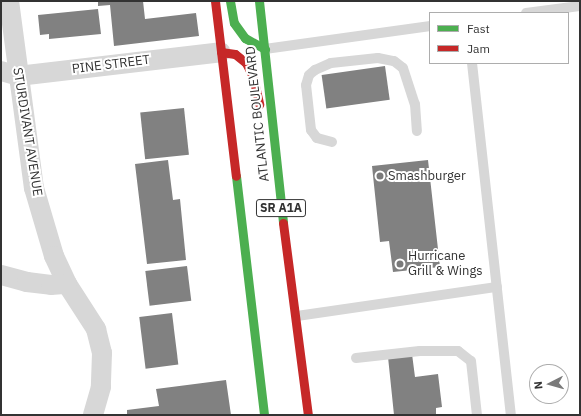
<!DOCTYPE html>
<style>
body{margin:0}
#map{position:relative;width:581px;height:416px;overflow:hidden;background:#fff;font-family:"IBM Plex Sans",sans-serif}
div>[style]{position:absolute}
[style*='--x']{left:calc(var(--x)*1px);top:calc(var(--y)*1px);width:calc(var(--w)*1px);rotate:calc(var(--a)*1deg)}
.building>*{inset:0;background:#818181;transform-origin:0 0}
.lane>*{height:10px;margin:-5px;padding:0 5px;transform-origin:5px;border-radius:5px;background:#d7d7d7}
.street>*{height:20px;margin:-10px;padding:0 10px;transform-origin:10px;border-radius:10px;background:#d7d7d7}
.fast>*{height:9px;margin:-4.5px;padding:0 4.5px;transform-origin:4.5px;border-radius:4.5px;background:#4caf50}
.jam>*{height:9px;margin:-4.5px;padding:0 4.5px;transform-origin:4.5px;border-radius:4.5px;background:#c62828}
.dots>*{width:11px;height:11px;translate:-50% -50%;box-sizing:border-box;border:2px solid #fff;border-radius:50%}
span{translate:-50% -50%;white-space:nowrap;text-align:center;line-height:1.15;-webkit-text-stroke:4px #fff;paint-order:stroke}
.shield-label span{padding:1px 3px;background:#fff;border:1px solid;border-radius:3px;-webkit-text-stroke-width:0}
.shield-label{font-size:12px;color:#333;font-weight:700}
.street-label{font-size:13px;color:#333}
.poi-label{font-size:13px;color:#333}
.left{translate:0 -50%;text-align:left}
.frame{position:absolute;inset:0;border:2px solid #333;pointer-events:none}
.legend{position:absolute;left:429px;top:12px;width:140px;height:52px;box-sizing:border-box;background:#fff;border:1px solid #adadad;margin:0;padding:5px 7px;list-style:none;font-size:12px;color:#333}
.legend li{display:flex;align-items:center;gap:8px;height:20px}
.legend b{width:20px;border:1px solid #adadad}
.north{position:absolute;left:529px;top:364px;width:40px;height:40px;box-sizing:border-box;background:#fff;border:1px solid #adadad;border-radius:50%;rotate:264deg;font-size:11px;font-weight:700;line-height:16px;text-align:center;color:#333}
.north::after{content:'';display:block;margin:auto;width:14px;height:18px;background:#7a7a7a;clip-path:polygon(50% 0,100% 100%,50% 72%,0 100%)}
</style>
<div id="map">
<div class="building">
<i style="clip-path:polygon(98px 1px,143px 1px,145px 19px,196px 13px,199px 36px,114px 46px,110px 5px,98px 6px)"></i>
<i style="clip-path:polygon(98px 9px,101px 34px,49px 39px,49px 34px,40px 35px,38px 15px)"></i>
<i style="left:385px;top:66px;width:34px;height:64px;rotate:82deg"></i>
<i style="left:184px;top:108px;width:47px;height:44px;rotate:84deg"></i>
<i style="clip-path:polygon(168px 160px,173px 200px,180px 199px,186px 260px,147px 264px,135px 164px)"></i>
<i style="clip-path:polygon(428px 160px,440px 267px,393px 272px,389px 241px,380px 242px,372px 166px)"></i>
<i style="left:187px;top:266px;width:35px;height:42px;rotate:83deg"></i>
<i style="left:172px;top:313px;width:52px;height:33px;rotate:83deg"></i>
<i style="clip-path:polygon(412px 354px,415px 377px,438px 374px,442px 407px,436px 408px,436px 415px,394px 415px,388px 357px)"></i>
<i style="clip-path:polygon(226px 380px,231px 415px,127px 415px,127px 410px,159px 406px,156px 389px)"></i>
</div>
<div class="lane">
<i style="--x:526;--y:13;--w:54;--a:-7.4"></i>
<i style="--x:265;--y:49;--w:167;--a:-7.9"></i>
<i style="--x:472;--y:63;--w:354;--a:83.7"></i>
<i style="--x:332;--y:142;--w:16;--a:-165"></i>
<i style="--x:317;--y:138;--w:10;--a:-127"></i>
<i style="--x:311;--y:130;--w:45;--a:-96.3"></i>
<i style="--x:306;--y:85;--w:10;--a:-73"></i>
<i style="--x:309;--y:75;--w:8;--a:-40"></i>
<i style="--x:315;--y:70;--w:17;--a:-24"></i>
<i style="--x:331;--y:63;--w:47;--a:-6.1"></i>
<i style="--x:378;--y:58;--w:16;--a:11"></i>
<i style="--x:394;--y:61;--w:11;--a:38"></i>
<i style="--x:403;--y:68;--w:38;--a:72"></i>
<i style="--x:415;--y:104;--w:27;--a:86"></i>
<i style="--x:297;--y:316;--w:202;--a:-8.3"></i>
<i style="--x:356;--y:358;--w:64;--a:-6.2"></i>
<i style="--x:420;--y:351;--w:38;--a:0"></i>
<i style="--x:458;--y:351;--w:16;--a:38"></i>
<i style="--x:471;--y:361;--w:54;--a:83.7"></i>
</div>
<div class="street">
<i style="--x:9;--y:1;--w:189;--a:82.4"></i>
<i style="--x:34;--y:188;--w:71;--a:73.6"></i>
<i style="--x:54;--y:256;--w:31;--a:65"></i>
<i style="--x:67;--y:284;--w:54;--a:57.2"></i>
<i style="--x:96;--y:329;--w:25;--a:76"></i>
<i style="--x:102;--y:353;--w:34;--a:92"></i>
<i style="--x:101;--y:387;--w:29;--a:106"></i>
<i style="--x:1;--y:71;--w:18;--a:16"></i>
<i style="--x:18;--y:76;--w:204;--a:-6.7"></i>
<i style="--x:1;--y:275;--w:27;--a:15"></i>
<i style="--x:27;--y:282;--w:24;--a:7"></i>
<i style="--x:51;--y:285;--w:16;--a:-4"></i>
</div>
<div class="fast">
<i style="--x:230;--y:1;--w:22;--a:80"></i>
<i style="--x:234;--y:23;--w:19;--a:54"></i>
<i style="--x:245;--y:38;--w:23;--a:29"></i>
<i style="--x:259;--y:1;--w:223;--a:83.8"></i>
<i style="--x:236;--y:176;--w:241;--a:83.3"></i>
</div>
<div class="jam">
<i style="--x:215;--y:1;--w:176;--a:83.2"></i>
<i style="--x:221;--y:52;--w:14;--a:8"></i>
<i style="--x:235;--y:54;--w:14;--a:39"></i>
<i style="--x:246;--y:63;--w:16;--a:63"></i>
<i style="--x:253;--y:77;--w:28;--a:77"></i>
<i style="--x:283;--y:223;--w:194;--a:82.6"></i>
</div>
<div class="dots">
<i style="left:380px;top:176px;background:#7a7a7a"></i>
<i style="left:400px;top:264px;background:#7a7a7a"></i>
</div>
<div class="shield-label">
<span style="left:281px;top:208px">SR A1A</span>
</div>
<div class="street-label">
<span style="left:111px;top:65px;rotate:-7deg">PINE STREET</span>
<span style="left:258px;top:114px;rotate:-96deg">ATLANTIC BOULEVARD</span>
<span style="left:27px;top:132px;rotate:81deg">STURDIVANT AVENUE</span>
</div>
<div class="poi-label">
<span class="left" style="left:388px;top:176px">Smashburger</span>
<span class="left" style="left:408px;top:264px">Hurricane<br>Grill &amp; Wings</span>
</div>
<div class="frame"></div>
<ul class="legend">
<li><b style="height:5px;background:#4caf50"></b>Fast</li>
<li><b style="height:5px;background:#c62828"></b>Jam</li>
</ul>
<div class="north">N</div>
</div>
